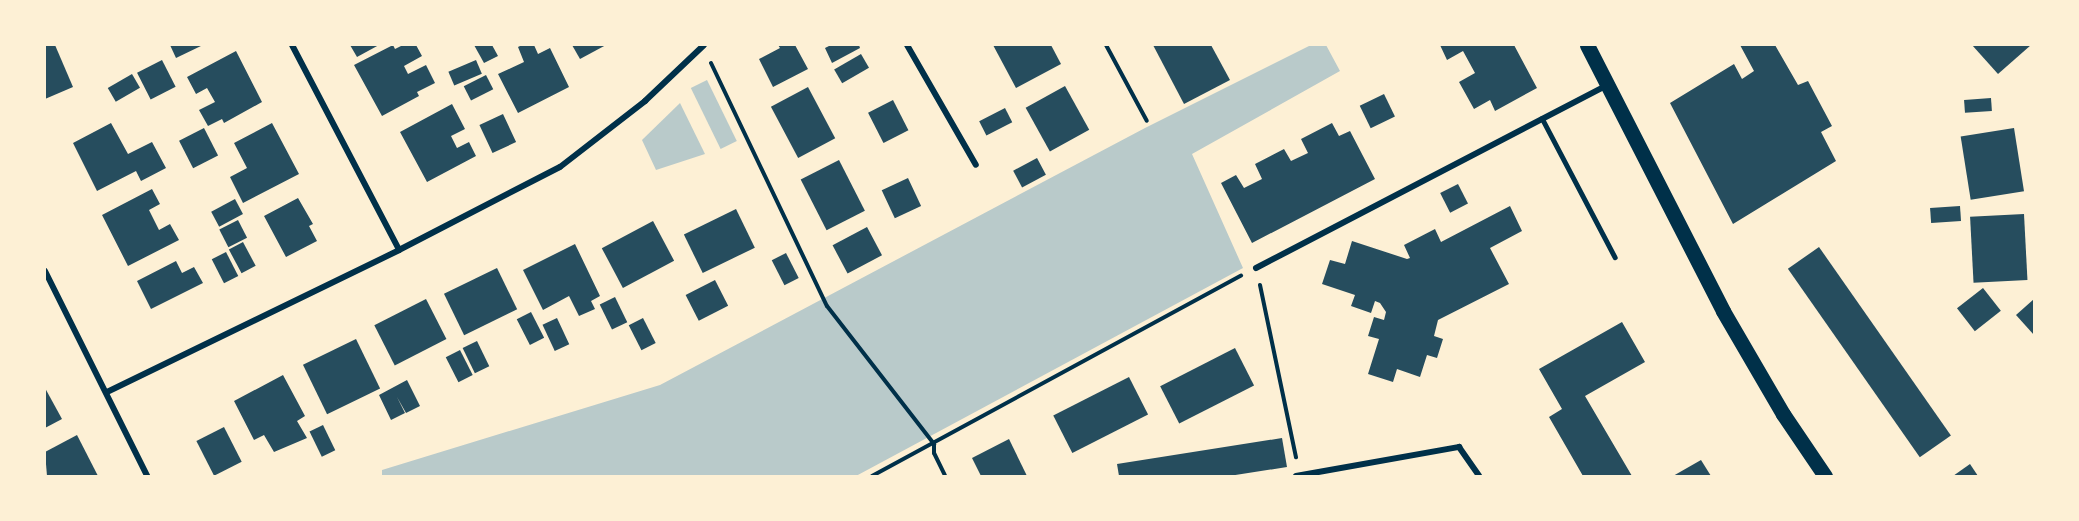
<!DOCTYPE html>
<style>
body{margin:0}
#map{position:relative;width:2079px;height:521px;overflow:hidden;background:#fdf0d5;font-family:"Public Sans",sans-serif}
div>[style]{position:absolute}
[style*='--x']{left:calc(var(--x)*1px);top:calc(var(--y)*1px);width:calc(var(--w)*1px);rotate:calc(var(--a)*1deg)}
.green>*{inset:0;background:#b9caca;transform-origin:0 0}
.building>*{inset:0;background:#264d5e;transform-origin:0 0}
.path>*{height:4px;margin:-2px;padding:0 2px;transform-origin:2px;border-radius:2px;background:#003049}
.service>*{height:4.5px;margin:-2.25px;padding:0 2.25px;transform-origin:2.25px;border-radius:2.25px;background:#003049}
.minor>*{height:6px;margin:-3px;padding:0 3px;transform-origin:3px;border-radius:3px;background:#003049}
.primary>*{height:15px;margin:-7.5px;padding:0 7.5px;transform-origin:7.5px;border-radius:7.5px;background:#003049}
span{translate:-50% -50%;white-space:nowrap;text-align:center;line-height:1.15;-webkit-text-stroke:5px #fdf0d5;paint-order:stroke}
.frame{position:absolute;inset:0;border:46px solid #fdf0d5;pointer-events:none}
</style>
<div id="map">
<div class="green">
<i style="clip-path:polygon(1311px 45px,1326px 45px,1340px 71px,1192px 154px,1243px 268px,856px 476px,382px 476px,382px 470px,660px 385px,1145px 128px)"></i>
<i style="left:707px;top:80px;width:68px;height:18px;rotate:64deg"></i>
<i style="clip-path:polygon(680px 103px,705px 154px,656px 170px,642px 140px)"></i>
</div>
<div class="building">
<i style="clip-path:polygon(45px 45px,55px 45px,73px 87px,45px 99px)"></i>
<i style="clip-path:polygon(170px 45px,203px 45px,176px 58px)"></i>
<i style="clip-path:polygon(350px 45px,379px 45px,357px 57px)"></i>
<i style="clip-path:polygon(393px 45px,395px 49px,403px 45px,416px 45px,422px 56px,404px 66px,408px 74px,426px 65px,435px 83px,417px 92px,419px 96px,382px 116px,354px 65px)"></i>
<i style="clip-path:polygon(474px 45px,492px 45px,498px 56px,484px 63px)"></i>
<i style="clip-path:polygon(522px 45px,534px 45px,538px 54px,550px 48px,569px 87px,518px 113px,498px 74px,524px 62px,518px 47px)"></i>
<i style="clip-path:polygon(572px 45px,606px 45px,580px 59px)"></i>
<i style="clip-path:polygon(778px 45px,795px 45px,808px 69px,773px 87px,759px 59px,780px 48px)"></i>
<i style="clip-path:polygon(831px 45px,859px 45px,860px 48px,832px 63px,825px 48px)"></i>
<i style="clip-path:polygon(993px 45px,1051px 45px,1061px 64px,1016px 88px)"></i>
<i style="clip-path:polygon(1153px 45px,1211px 45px,1230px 80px,1184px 104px)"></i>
<i style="clip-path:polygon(1440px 45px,1514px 45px,1537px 88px,1495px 111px,1490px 100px,1474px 109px,1459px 82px,1475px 73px,1463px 51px,1447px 60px)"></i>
<i style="clip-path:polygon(1740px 45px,1775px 45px,1798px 85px,1808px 81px,1832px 126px,1821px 132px,1836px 161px,1733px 224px,1670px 103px,1734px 64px,1742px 79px,1754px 71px)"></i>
<i style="clip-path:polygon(1972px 45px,2031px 45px,1998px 74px)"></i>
<i style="clip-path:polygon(236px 51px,262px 102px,224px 123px,222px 119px,208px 126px,199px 110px,215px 102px,207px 88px,196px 94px,187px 77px)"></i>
<i style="left:861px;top:54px;width:16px;height:31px;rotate:60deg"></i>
<i style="left:162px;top:60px;width:30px;height:28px;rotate:63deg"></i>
<i style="left:476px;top:60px;width:15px;height:30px;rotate:67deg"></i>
<i style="left:132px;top:74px;width:16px;height:28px;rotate:60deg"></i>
<i style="left:486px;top:75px;width:16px;height:25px;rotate:63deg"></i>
<i style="left:1065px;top:86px;width:50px;height:45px;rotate:61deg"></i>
<i style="left:808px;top:87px;width:58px;height:42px;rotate:62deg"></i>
<i style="left:1384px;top:94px;width:25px;height:27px;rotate:64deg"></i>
<i style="left:1991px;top:98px;width:13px;height:27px;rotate:86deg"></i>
<i style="left:893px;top:100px;width:34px;height:28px;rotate:63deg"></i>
<i style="clip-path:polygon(452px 104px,465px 129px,451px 136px,457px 148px,469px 142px,476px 156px,427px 182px,400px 132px)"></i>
<i style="left:1005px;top:108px;width:16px;height:29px;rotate:63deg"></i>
<i style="left:503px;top:114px;width:31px;height:26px;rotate:65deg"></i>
<i style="clip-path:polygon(111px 123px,128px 154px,152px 142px,166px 168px,141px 181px,136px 171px,97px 191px,73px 143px)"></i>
<i style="clip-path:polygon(272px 123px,299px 174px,243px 203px,230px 177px,247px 168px,234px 143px)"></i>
<i style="clip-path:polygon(1332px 123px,1339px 136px,1350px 131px,1375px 179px,1252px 243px,1221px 183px,1236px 175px,1244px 188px,1262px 179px,1255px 164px,1284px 149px,1291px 161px,1308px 153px,1301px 139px)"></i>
<i style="left:204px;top:128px;width:31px;height:28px;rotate:63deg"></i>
<i style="left:2014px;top:128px;width:64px;height:54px;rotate:81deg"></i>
<i style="left:1037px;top:158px;width:19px;height:27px;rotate:62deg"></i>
<i style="left:839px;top:160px;width:57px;height:43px;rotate:63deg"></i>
<i style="left:908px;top:178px;width:31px;height:29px;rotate:65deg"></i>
<i style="left:1458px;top:184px;width:22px;height:20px;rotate:63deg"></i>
<i style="clip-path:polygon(152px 189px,160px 204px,149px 210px,159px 230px,170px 224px,179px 240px,128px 266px,102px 215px)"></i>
<i style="clip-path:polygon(298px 198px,313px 224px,309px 226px,317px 241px,286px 257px,264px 216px)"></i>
<i style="left:235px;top:199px;width:17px;height:27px;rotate:62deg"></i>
<i style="clip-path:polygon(1510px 206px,1522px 231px,1490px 248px,1509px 284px,1438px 320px,1434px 336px,1443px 339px,1437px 358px,1427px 355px,1420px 377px,1397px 369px,1393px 382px,1368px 374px,1379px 339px,1368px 336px,1374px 317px,1384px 320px,1386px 312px,1380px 303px,1375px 301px,1371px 313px,1351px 306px,1355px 295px,1322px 284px,1330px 260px,1345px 264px,1352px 241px,1407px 259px,1410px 258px,1404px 245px,1435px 229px,1441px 242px)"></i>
<i style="left:1960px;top:206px;width:15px;height:30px;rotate:86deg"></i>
<i style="left:736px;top:209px;width:43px;height:58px;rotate:64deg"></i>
<i style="left:2024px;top:214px;width:66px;height:54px;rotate:87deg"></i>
<i style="left:238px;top:220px;width:20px;height:21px;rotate:63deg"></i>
<i style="left:653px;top:221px;width:45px;height:58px;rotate:62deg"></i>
<i style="left:867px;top:227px;width:32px;height:39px;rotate:62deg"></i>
<i style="left:243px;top:242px;width:27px;height:16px;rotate:62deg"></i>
<i style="clip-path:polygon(575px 244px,600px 296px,591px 301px,595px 309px,579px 316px,569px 296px,543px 310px,523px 270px)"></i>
<i style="left:1819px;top:247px;width:230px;height:38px;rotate:55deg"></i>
<i style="left:226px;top:252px;width:27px;height:16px;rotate:63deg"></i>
<i style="left:786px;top:253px;width:28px;height:16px;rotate:63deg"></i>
<i style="clip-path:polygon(176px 261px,182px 273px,194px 267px,203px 283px,151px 309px,137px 281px)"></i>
<i style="left:497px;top:268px;width:46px;height:59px;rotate:64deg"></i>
<i style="left:715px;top:280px;width:29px;height:33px;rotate:63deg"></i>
<i style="left:1983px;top:288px;width:29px;height:33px;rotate:52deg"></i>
<i style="left:615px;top:297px;width:28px;height:17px;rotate:64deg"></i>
<i style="left:426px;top:299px;width:45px;height:58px;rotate:63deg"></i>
<i style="clip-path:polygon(2034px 299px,2034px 335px,2016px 315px)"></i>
<i style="left:531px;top:312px;width:29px;height:16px;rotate:63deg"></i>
<i style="left:557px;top:318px;width:29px;height:16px;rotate:65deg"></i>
<i style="left:643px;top:318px;width:28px;height:16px;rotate:63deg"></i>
<i style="clip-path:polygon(1622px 322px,1645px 362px,1585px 396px,1632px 476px,1583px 476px,1549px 417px,1562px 409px,1539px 369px)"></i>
<i style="left:356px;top:339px;width:55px;height:59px;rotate:64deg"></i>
<i style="left:477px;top:341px;width:28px;height:16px;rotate:64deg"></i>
<i style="left:1235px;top:348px;width:42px;height:84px;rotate:63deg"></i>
<i style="left:460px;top:350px;width:28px;height:16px;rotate:63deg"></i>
<i style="clip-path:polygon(283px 375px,305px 416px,297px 421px,307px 438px,274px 452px,264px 435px,254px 440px,234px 401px)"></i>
<i style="left:1129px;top:377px;width:42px;height:85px;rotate:63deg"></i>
<i style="clip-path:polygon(407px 380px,420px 406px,406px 413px,397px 397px,405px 413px,391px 420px,379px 395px)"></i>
<i style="clip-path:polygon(45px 388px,62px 419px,45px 428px)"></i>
<i style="left:323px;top:425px;width:28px;height:15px;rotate:64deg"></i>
<i style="left:224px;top:427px;width:39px;height:31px;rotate:63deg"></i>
<i style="clip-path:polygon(77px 435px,98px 476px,47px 476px,45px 452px)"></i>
<i style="clip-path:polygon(1282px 438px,1287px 467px,1229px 476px,1119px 476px,1117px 464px)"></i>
<i style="clip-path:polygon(1009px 439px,1027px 476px,981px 476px,972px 458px)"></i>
<i style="clip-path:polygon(1701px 460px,1711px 476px,1673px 476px)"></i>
<i style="clip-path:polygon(1970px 464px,1978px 476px,1953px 476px)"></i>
</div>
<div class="path">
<i style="--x:1106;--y:45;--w:86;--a:61.7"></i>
<i style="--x:711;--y:63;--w:269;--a:64.5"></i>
<i style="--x:827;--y:306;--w:175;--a:52.2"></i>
<i style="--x:934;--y:444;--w:9;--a:90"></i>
<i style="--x:934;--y:453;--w:25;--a:64"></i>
<i style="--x:1260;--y:285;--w:176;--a:78.2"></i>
<i style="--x:872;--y:476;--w:420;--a:-28.5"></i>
</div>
<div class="service">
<i style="--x:1542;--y:118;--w:157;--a:62.3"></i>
</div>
<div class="minor">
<i style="--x:292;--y:45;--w:231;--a:62.4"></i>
<i style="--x:907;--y:45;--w:138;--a:60.1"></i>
<i style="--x:1256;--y:268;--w:396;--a:-27.5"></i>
<i style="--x:45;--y:271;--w:229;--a:63.5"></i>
<i style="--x:107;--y:392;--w:325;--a:-25.9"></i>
<i style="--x:399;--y:250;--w:181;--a:-27.3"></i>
<i style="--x:560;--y:167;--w:108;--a:-37.8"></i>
<i style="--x:645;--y:101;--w:81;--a:-43.5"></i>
<i style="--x:1296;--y:476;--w:166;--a:-10.1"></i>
<i style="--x:1459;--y:447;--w:35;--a:55"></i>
</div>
<div class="primary">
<i style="--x:1587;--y:45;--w:299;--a:62.9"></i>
<i style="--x:1723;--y:311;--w:119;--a:59.8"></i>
<i style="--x:1783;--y:414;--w:75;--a:55.9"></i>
</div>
<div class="frame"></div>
</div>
